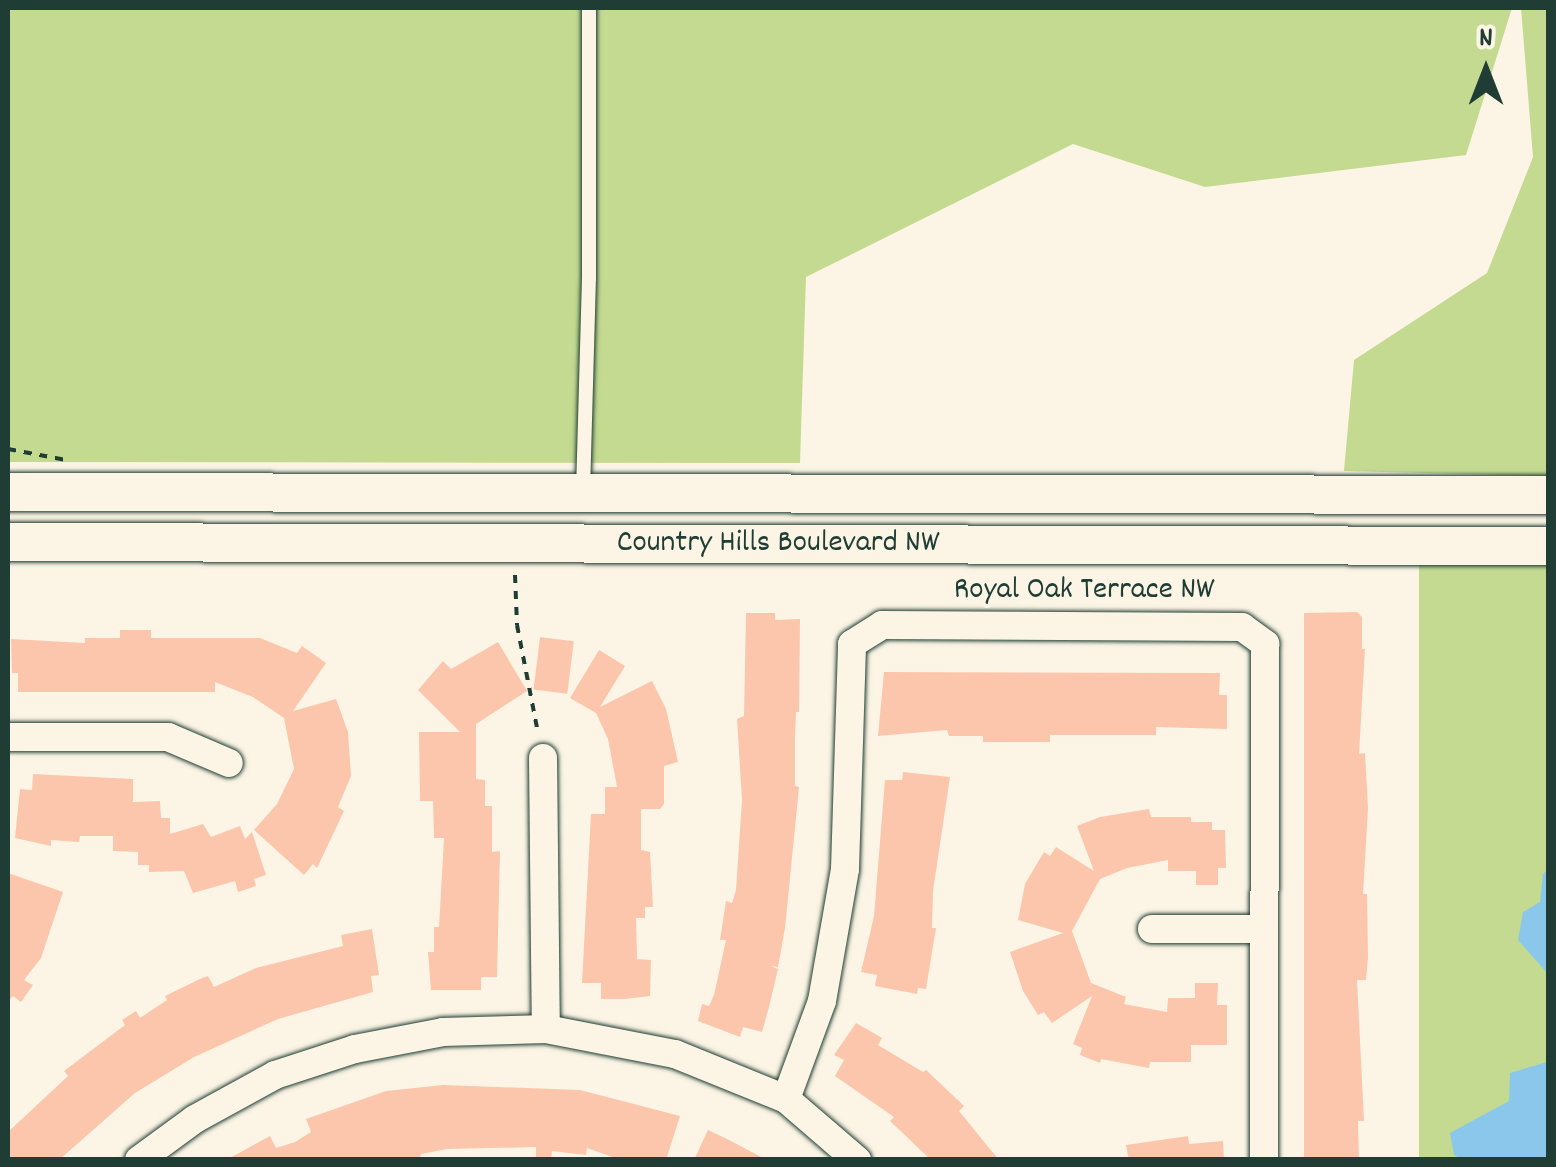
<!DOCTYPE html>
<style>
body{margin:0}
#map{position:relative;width:1556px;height:1167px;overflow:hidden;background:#fcf5e5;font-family:Dekko,sans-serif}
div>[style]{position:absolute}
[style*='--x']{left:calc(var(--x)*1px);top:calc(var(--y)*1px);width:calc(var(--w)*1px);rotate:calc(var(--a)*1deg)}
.green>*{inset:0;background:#c3da90;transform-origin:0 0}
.water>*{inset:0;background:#8ac7ea}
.building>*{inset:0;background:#fbc6ac;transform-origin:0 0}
.path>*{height:4px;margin-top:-2px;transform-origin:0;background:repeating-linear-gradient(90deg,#1f3d34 0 8px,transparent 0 16px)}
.roads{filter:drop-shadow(0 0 2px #1f3d34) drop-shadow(0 0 2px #1f3d34)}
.lane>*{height:14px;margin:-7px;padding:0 7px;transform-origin:7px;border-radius:7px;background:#fcf5e5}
.street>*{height:28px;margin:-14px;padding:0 14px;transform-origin:14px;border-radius:14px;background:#fcf5e5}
.secondary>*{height:38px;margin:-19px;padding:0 19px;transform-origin:19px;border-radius:19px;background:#fcf5e5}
span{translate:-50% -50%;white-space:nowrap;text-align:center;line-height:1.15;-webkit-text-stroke:8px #fcf5e5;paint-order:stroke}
.street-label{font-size:32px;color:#1f3d34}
.frame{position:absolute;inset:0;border:10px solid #1f3d34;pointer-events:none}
.north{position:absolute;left:1436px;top:20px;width:100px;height:100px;-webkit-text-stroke:8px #fcf5e5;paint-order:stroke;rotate:0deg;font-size:28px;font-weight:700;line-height:40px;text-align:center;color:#1f3d34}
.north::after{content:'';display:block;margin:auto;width:35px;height:45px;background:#1f3d34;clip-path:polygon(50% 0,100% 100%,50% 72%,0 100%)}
</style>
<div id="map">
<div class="green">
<i style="clip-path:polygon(8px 8px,1512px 8px,1466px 155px,1205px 187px,1073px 144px,806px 277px,800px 463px,8px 462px)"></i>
<i style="clip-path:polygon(1521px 8px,1548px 8px,1548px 476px,1344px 471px,1354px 360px,1487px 273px,1533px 157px)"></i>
<i style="left:1419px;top:561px;width:129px;height:599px"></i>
</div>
<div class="water">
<i style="clip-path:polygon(1548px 869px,1548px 974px,1518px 940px,1523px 912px,1540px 902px,1543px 874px)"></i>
<i style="clip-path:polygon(1547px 1062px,1548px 1159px,1464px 1160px,1454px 1155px,1450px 1133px,1509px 1101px,1510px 1073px)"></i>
</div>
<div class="building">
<i style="clip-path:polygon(1357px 612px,1362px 617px,1362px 649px,1365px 649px,1359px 754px,1365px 753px,1368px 808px,1363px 894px,1367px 894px,1368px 958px,1366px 980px,1357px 980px,1364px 1121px,1358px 1121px,1359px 1160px,1304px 1160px,1304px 613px)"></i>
<i style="clip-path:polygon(746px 613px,775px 613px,775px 620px,800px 619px,799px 712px,796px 712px,795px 736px,795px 786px,799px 787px,785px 928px,778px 967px,771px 966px,778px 969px,769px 1007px,762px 1032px,743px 1027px,740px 1037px,698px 1021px,702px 1004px,709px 1006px,714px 995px,726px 940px,720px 940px,726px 901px,732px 903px,736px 890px,742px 800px,737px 719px,744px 716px)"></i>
<i style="clip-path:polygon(120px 630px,151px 630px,151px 638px,260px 638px,297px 653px,302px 646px,326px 663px,293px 711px,336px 699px,348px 732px,351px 776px,338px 807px,344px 811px,317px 868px,313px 864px,304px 875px,254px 830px,277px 804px,294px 769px,284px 718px,253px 697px,215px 682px,215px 692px,18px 692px,18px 673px,12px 673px,11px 639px,85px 643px,85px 638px,120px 638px)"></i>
<i style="left:540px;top:637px;width:34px;height:53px;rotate:7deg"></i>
<i style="clip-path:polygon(498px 642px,527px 691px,476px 724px,476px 779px,485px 780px,485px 806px,492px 806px,492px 852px,500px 851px,497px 977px,481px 977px,481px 990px,431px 990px,428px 952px,434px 952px,434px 927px,439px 927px,444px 838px,434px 838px,433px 801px,420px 801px,419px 732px,460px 732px,418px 690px,443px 661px,451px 669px)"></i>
<i style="clip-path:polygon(599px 650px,625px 666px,600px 707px,652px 681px,666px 709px,678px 762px,664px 766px,664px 804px,660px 809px,641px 809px,641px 850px,650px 852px,653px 907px,645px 907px,645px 918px,636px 918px,637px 959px,651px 960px,650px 996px,624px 999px,601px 999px,601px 983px,582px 983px,591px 814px,605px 814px,605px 787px,617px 787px,608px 739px,596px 713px,570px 698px)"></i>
<i style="clip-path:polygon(884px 672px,1220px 673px,1219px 695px,1227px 695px,1227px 729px,1156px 727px,1156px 735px,1050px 735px,1050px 742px,983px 742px,983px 736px,949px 736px,947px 730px,878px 736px)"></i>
<i style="clip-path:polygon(903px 772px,950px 777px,933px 891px,932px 928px,936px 928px,926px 989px,918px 988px,917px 994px,875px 986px,877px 975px,861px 972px,874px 916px,885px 780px,902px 780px)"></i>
<i style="clip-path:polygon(33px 774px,133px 779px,133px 802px,160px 801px,161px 818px,170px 818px,170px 834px,203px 824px,211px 837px,240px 826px,245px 839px,252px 832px,266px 875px,254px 879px,256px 886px,238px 892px,235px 881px,193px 893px,184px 871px,149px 872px,149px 865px,138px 865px,138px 852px,113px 851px,113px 836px,80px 836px,79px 842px,51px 840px,51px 846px,15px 838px,20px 789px,32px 790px)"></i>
<i style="clip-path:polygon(1149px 809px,1151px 817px,1191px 817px,1191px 822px,1212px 822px,1212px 830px,1225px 830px,1226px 868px,1218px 868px,1218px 885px,1196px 885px,1196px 871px,1168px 871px,1168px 860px,1127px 868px,1100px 879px,1072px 931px,1091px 983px,1126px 997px,1124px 1004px,1167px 1012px,1168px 998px,1195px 998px,1195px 983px,1218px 983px,1217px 1005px,1227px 1005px,1227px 1045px,1191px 1045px,1191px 1062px,1150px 1062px,1149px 1068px,1101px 1059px,1100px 1063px,1080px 1055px,1082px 1048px,1073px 1044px,1092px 996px,1052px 1023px,1044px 1012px,1038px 1015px,1023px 991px,1010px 952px,1063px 933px,1018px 920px,1025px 884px,1044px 852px,1050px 856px,1056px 847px,1094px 871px,1077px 826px,1100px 817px)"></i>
<i style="clip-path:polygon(8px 873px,63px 892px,41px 958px,24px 980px,33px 985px,21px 1002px,13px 996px,8px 1002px)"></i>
<i style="clip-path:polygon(372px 929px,379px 975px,371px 976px,373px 992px,278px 1019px,194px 1057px,135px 1093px,59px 1160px,8px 1160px,8px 1132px,68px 1076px,64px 1071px,125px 1025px,122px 1020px,136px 1011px,140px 1018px,167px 1000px,165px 996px,202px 978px,208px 976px,214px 987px,256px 968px,343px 946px,341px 935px)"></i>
<i style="clip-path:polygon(856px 1023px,882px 1038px,878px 1045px,923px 1072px,926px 1070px,964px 1106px,959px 1111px,999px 1160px,931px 1160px,890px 1121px,894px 1117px,835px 1076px,844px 1060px,834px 1055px)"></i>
<i style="clip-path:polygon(443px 1085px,580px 1090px,680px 1116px,666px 1160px,621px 1160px,587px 1148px,586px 1155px,552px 1151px,551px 1160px,536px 1160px,536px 1147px,447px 1149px,421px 1154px,419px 1160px,226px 1160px,270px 1136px,276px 1148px,295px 1142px,311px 1132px,306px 1119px,386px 1091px)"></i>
<i style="clip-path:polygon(708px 1130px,729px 1140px,767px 1160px,694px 1160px)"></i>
<i style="clip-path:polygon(1188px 1136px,1189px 1144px,1223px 1141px,1224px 1160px,1129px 1160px,1126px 1145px)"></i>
</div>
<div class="path">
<i style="--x:8;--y:449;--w:59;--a:10.7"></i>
<i style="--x:515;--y:575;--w:50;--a:87.7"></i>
<i style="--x:517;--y:625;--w:110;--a:79"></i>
</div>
<div class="roads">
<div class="lane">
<i style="--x:583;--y:492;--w:214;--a:-88.4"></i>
<i style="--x:589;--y:278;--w:270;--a:-90"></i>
</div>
<div class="street">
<i style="--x:8;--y:737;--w:160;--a:0"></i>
<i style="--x:168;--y:737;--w:66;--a:23.1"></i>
<i style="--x:543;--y:758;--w:271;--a:89.4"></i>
<i style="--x:1152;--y:929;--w:111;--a:0"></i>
<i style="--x:786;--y:1099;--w:104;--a:-69.8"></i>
<i style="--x:822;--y:1001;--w:134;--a:-80.1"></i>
<i style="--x:845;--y:869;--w:225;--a:-88.2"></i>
<i style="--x:852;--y:644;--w:36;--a:-32"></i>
<i style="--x:882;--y:625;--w:360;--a:0.3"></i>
<i style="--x:1242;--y:627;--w:29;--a:36"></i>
<i style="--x:1265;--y:644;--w:516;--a:90.11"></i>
<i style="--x:139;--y:1160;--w:69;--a:-36.2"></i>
<i style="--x:195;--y:1119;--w:91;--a:-28.8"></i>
<i style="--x:275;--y:1075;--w:84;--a:-18"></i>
<i style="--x:355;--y:1049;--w:90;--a:-10.9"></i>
<i style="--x:443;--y:1032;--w:103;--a:-1.7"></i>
<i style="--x:546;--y:1029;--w:131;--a:11"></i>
<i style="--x:675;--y:1054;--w:120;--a:22.1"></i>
<i style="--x:786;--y:1099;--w:94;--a:40.7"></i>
</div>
<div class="secondary">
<i style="--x:8;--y:492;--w:1540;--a:0.11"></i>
<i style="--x:8;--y:542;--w:1540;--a:0.15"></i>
</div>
</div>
<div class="street-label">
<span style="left:778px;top:544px">Country Hills Boulevard NW</span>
<span style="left:1084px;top:591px">Royal Oak Terrace NW</span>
</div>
<div class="frame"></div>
<div class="north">N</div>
</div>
